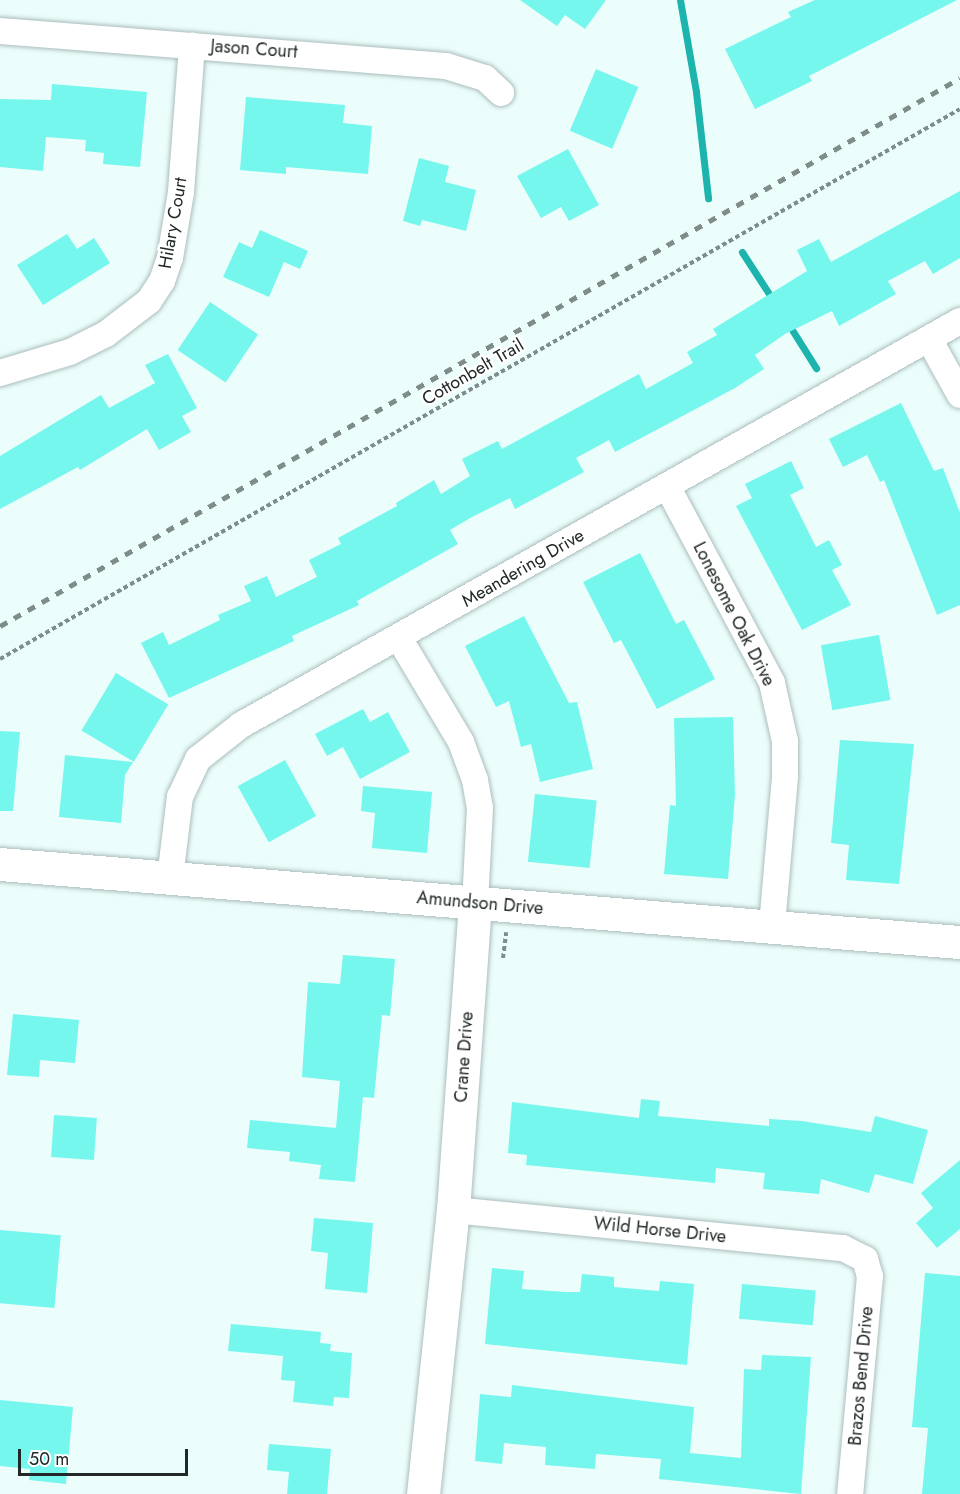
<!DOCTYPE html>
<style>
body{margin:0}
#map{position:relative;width:960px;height:1494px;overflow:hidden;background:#ebfefc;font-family:Jost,sans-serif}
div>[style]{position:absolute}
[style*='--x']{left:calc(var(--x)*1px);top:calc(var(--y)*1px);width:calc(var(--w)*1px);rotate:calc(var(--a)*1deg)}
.stream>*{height:7px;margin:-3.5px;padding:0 3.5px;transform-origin:3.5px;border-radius:3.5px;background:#1cb4ac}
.building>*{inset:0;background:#75f7ee;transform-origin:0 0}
.path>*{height:4px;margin-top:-2px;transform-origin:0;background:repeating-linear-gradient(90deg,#818d8c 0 4.5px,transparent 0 7.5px)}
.roads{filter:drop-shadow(0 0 2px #abbdbc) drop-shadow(0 0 2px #abbdbc)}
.minor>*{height:26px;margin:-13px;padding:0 13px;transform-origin:13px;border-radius:13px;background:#fff}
.tertiary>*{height:33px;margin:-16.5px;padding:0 16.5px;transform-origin:16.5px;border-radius:16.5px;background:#fff}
.rail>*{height:4.5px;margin-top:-2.25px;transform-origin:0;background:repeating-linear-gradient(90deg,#7f8c8a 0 8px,transparent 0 16px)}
span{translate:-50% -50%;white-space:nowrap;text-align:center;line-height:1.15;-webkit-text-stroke:5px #fff;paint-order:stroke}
.street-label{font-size:18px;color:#212827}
.scale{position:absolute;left:18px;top:1449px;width:170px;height:27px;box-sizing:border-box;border:3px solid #212827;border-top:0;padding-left:8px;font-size:18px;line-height:21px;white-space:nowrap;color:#212827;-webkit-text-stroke:4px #fff;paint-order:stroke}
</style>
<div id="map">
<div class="stream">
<i style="--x:680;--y:0;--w:93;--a:80.1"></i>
<i style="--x:696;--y:92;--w:107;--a:83.5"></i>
<i style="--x:742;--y:252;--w:57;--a:57.1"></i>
<i style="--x:789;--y:325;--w:51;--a:57.9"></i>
</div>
<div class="building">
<i style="clip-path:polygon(520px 0,606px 0,585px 29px,565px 15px,557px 26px)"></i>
<i style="clip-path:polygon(815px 0,957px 0,809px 76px,812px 81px,755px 109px,725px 49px,791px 17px,788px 12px)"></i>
<i style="left:596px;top:69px;width:46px;height:67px;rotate:23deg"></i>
<i style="clip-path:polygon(52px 84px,147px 92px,140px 167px,103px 164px,104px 153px,85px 151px,86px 140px,46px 137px,43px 171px,0 167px,0 99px,51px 100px)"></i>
<i style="clip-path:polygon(246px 97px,345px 105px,343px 123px,372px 126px,368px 174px,286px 167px,286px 174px,240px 170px)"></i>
<i style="clip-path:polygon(568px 149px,599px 205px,569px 221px,561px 207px,541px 218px,517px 176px)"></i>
<i style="clip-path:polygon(419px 158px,449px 166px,445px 182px,476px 190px,466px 231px,422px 220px,420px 226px,403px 221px)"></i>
<i style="clip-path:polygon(960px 191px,960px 258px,933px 274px,925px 261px,888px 281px,896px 294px,839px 326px,832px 311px,785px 334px,755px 355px,764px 369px,735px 388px,615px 452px,609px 440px,576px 458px,584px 472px,515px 509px,510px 498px,472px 517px,450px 530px,458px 544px,357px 601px,359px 605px,292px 636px,294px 641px,169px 698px,141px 643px,163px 632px,169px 645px,220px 620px,218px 615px,251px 601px,244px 586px,267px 576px,276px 597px,317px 577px,309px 560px,341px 544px,338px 538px,397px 506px,396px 503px,434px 480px,441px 494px,470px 476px,462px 459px,498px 441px,502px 449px,639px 374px,646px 389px,693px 363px,687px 352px,717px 335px,713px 329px,807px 271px,797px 250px,819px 239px,831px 262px)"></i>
<i style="clip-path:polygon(260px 230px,308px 251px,300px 269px,284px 262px,269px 297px,223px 277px,239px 242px,252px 248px)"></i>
<i style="clip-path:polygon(67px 234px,77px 249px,94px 238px,110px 263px,43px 305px,17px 265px)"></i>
<i style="left:210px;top:302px;width:58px;height:58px;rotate:34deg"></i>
<i style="clip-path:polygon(168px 354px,197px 408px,182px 416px,191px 432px,159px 450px,147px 429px,80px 470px,78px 467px,0 509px,0 456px,101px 395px,109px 408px,155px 383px,145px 365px)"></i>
<i style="clip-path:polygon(901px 403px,934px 471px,943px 468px,960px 513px,960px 605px,937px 615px,884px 480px,880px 482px,867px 455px,843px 467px,829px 439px)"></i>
<i style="clip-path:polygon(791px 461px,804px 488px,790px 495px,816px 547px,829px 540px,842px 565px,832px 570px,851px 605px,802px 630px,736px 506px,752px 498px,745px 484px)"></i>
<i style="clip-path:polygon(640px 553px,676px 624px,684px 620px,715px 679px,657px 709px,621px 640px,614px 643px,583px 582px)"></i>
<i style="clip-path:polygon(524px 616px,569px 703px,577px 702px,593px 769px,540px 782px,531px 744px,521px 747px,509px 701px,496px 707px,465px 646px)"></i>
<i style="left:879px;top:635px;width:66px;height:59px;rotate:80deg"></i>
<i style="left:116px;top:673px;width:61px;height:67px;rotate:31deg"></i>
<i style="clip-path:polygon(363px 709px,370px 722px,388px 712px,410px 752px,360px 779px,343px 747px,327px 756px,315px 734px)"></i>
<i style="clip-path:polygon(733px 717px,735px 795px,728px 879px,664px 874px,670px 805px,676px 806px,674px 718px)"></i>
<i style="clip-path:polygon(0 731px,20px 732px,13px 811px,0 811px)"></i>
<i style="clip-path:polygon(840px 740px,914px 744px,899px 884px,846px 880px,849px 845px,831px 843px)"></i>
<i style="clip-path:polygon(65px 755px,133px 762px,125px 775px,121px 823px,59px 817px)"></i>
<i style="left:285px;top:760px;width:64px;height:54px;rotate:61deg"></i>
<i style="clip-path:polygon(363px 786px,432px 792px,427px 853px,372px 848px,375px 813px,361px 811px)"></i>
<i style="left:535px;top:794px;width:62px;height:68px;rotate:6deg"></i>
<i style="clip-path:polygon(343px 955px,395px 959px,390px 1016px,382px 1015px,374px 1098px,363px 1097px,355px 1182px,319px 1179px,321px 1165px,289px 1161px,290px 1152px,247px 1148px,250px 1120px,336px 1128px,340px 1081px,302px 1077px,308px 982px,340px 984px)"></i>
<i style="clip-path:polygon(13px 1014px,79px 1020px,75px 1063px,40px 1060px,39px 1077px,7px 1075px)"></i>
<i style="clip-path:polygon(641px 1099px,660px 1101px,658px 1116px,769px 1126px,769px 1119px,802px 1121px,871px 1132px,875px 1116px,928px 1130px,913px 1184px,875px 1174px,869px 1193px,821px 1179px,819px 1194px,763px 1189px,765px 1173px,716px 1168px,715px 1183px,526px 1165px,527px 1155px,508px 1153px,512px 1102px,639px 1118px)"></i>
<i style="left:54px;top:1115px;width:43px;height:42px;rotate:4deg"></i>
<i style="clip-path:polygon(960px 1160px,960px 1229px,937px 1248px,916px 1223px,933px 1208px,921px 1193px)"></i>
<i style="clip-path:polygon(314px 1218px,373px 1223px,367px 1293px,325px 1289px,328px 1253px,311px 1251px)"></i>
<i style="left:0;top:1230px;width:61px;height:73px;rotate:5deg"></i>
<i style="clip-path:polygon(492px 1268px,524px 1271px,522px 1289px,566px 1292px,580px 1292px,582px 1274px,614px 1277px,614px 1287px,659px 1291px,660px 1281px,694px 1284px,687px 1365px,485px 1344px)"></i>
<i style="clip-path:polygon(925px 1273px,960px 1276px,960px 1494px,922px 1494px,928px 1428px,912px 1427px)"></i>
<i style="left:742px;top:1284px;width:74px;height:35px;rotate:5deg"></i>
<i style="clip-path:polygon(231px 1324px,321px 1332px,320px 1343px,331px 1344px,330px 1351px,352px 1353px,349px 1398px,334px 1397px,333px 1406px,293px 1402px,295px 1381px,281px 1380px,283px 1356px,228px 1351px)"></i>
<i style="clip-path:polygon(762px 1355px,811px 1357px,801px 1494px,659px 1479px,661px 1459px,596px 1454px,595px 1469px,545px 1465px,546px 1447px,504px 1443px,502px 1464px,475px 1461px,480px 1394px,511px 1397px,512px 1385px,694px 1407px,690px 1453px,741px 1458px,744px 1369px,761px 1370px)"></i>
<i style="clip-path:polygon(0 1400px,73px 1407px,66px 1484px,29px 1480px,30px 1469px,0 1466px)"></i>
<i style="clip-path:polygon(269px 1444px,331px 1449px,327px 1494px,287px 1494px,289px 1472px,267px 1470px)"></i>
</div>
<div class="path">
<i style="--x:0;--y:659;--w:1106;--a:-29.81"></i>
<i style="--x:503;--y:958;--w:26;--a:-83"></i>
</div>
<div class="roads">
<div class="minor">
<i style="--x:0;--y:31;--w:447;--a:4.5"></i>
<i style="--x:446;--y:66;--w:41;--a:17.1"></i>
<i style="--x:485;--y:78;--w:22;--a:43"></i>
<i style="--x:929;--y:339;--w:64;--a:61"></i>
<i style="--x:0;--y:373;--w:73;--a:-16.7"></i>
<i style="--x:70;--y:352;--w:40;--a:-26.6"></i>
<i style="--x:106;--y:334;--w:54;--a:-37.5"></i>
<i style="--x:149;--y:301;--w:24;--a:-57"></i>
<i style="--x:162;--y:281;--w:24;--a:-71"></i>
<i style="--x:170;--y:258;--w:67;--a:-80.5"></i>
<i style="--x:181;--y:192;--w:147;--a:-85.7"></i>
<i style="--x:667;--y:486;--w:223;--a:61.9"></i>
<i style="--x:772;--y:683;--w:59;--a:77.4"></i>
<i style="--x:785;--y:741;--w:36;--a:90"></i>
<i style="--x:785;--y:777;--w:150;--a:95"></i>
<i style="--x:399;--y:638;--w:121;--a:59.2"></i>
<i style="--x:461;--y:742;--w:40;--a:69.8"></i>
<i style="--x:475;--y:780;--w:28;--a:80"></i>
<i style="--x:480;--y:808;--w:95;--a:93"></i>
<i style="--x:170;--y:878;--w:82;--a:-83"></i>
<i style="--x:180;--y:797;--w:42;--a:-64.7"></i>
<i style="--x:198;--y:759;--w:55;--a:-38.3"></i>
<i style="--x:241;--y:725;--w:825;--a:-29.33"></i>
<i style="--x:453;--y:1210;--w:392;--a:5.6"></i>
<i style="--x:843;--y:1248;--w:25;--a:27"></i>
<i style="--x:865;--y:1259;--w:18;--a:74"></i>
<i style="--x:870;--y:1276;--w:219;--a:95.2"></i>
</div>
<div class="tertiary">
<i style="--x:0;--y:864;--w:963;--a:4.65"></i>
<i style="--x:423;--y:1494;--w:286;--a:-84"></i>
<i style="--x:453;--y:1210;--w:308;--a:-85.9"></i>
</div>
</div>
<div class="rail">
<i style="--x:0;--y:626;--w:1105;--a:-29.72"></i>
</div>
<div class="street-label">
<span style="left:254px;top:49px;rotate:4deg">Jason Court</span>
<span style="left:173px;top:223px;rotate:-80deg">Hilary Court</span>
<span style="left:473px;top:372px;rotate:-30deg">Cottonbelt Trail</span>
<span style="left:523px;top:568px;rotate:-30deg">Meandering Drive</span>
<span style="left:734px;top:614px;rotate:63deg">Lonesome Oak Drive</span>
<span style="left:480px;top:903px;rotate:5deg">Amundson Drive</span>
<span style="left:464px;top:1057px;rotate:-86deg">Crane Drive</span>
<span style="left:660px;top:1230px;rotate:6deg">Wild Horse Drive</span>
<span style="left:861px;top:1376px;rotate:-85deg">Brazos Bend Drive</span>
</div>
<div class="scale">50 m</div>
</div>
